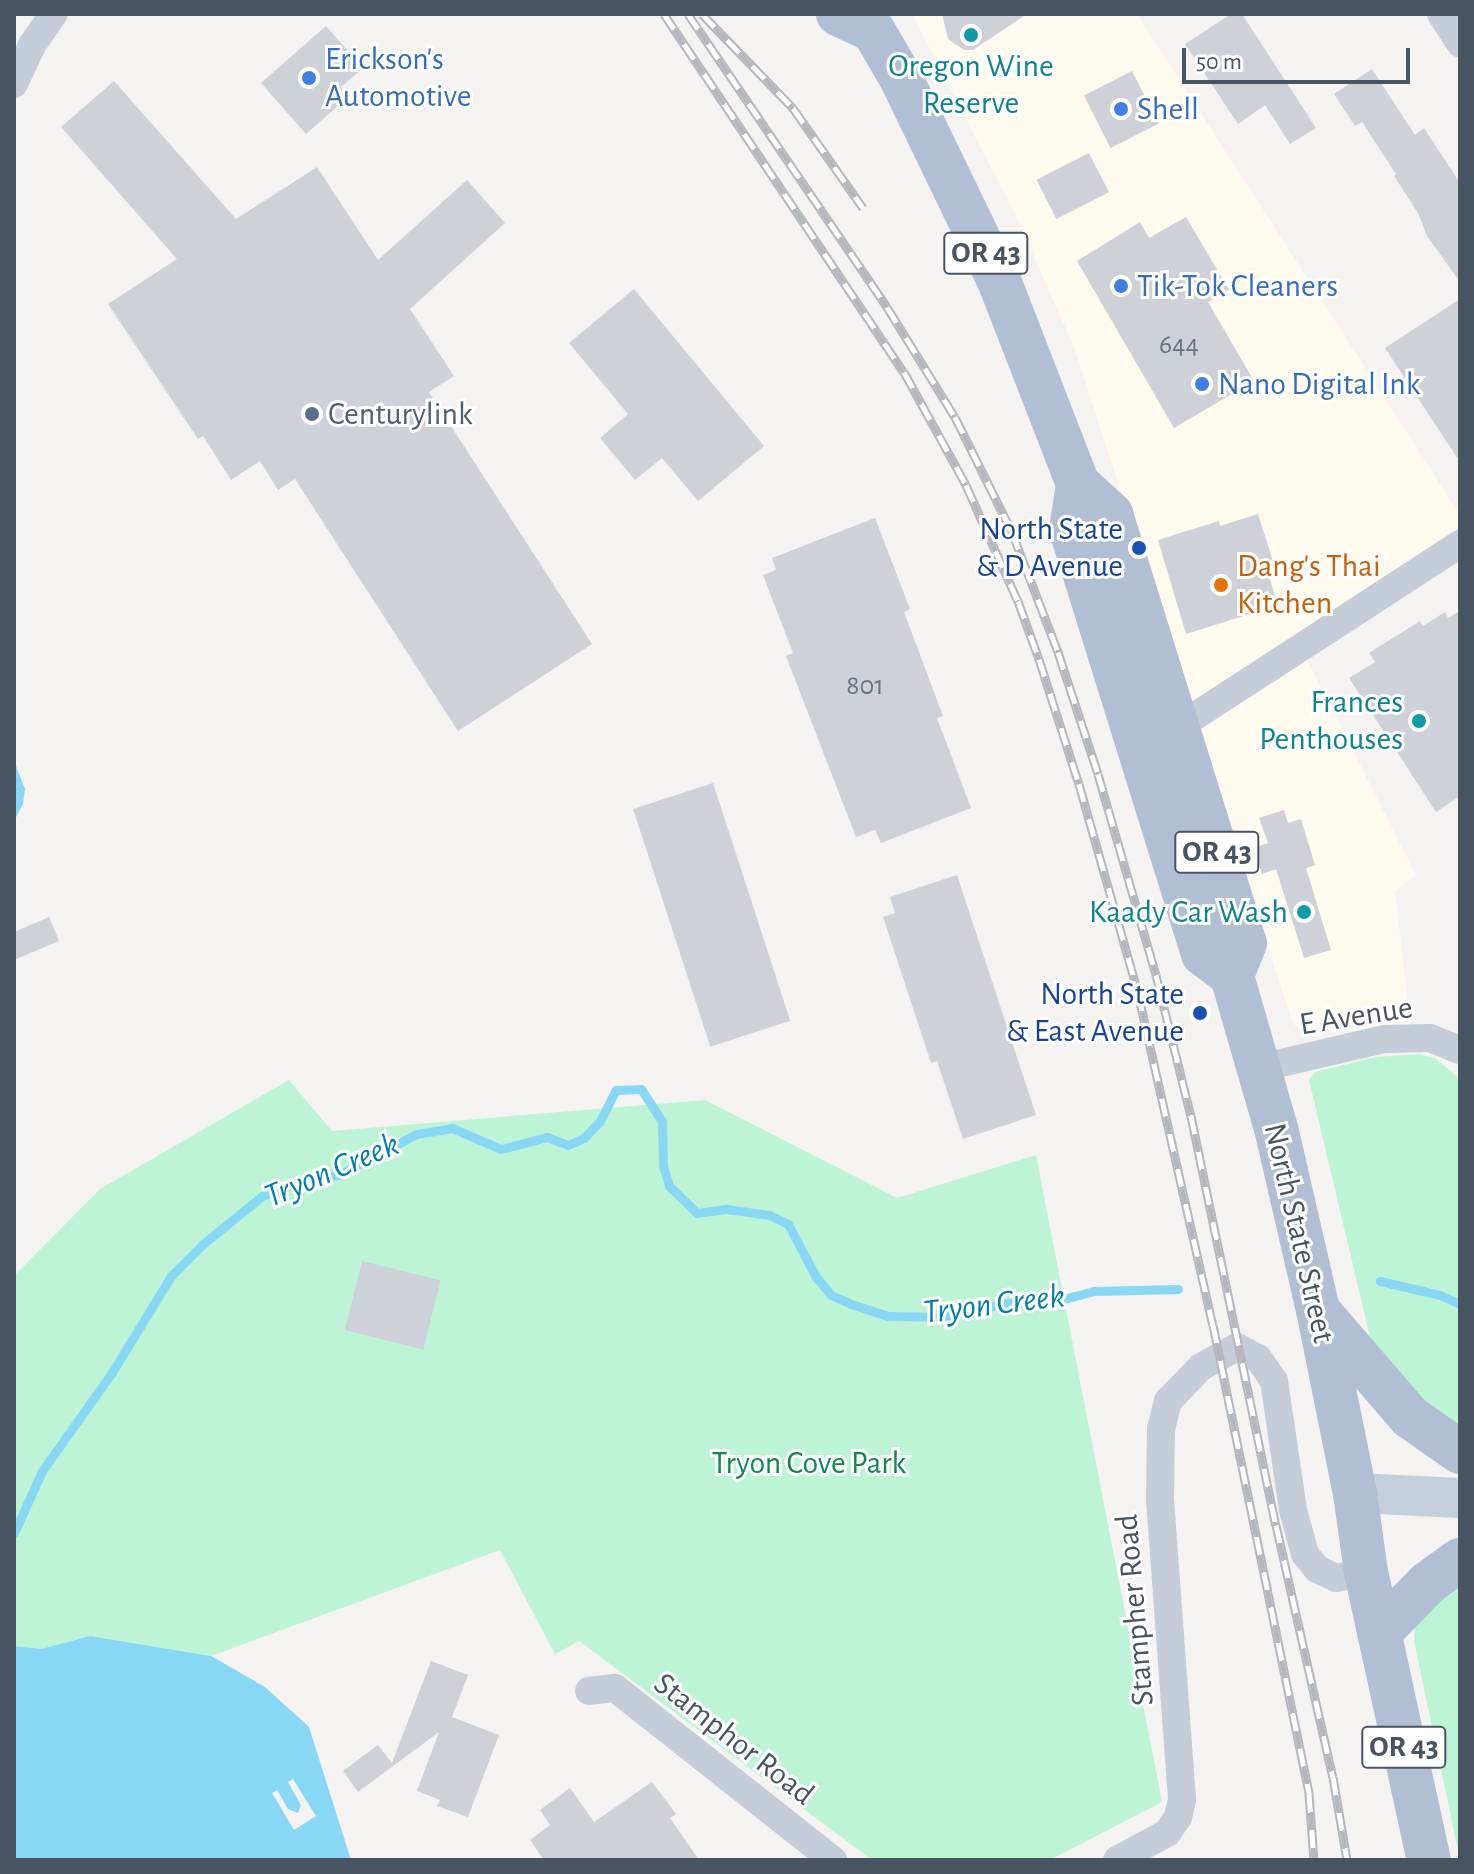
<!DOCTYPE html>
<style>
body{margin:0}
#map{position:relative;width:1474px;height:1874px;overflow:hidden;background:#f5f2f2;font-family:"Alegreya Sans",sans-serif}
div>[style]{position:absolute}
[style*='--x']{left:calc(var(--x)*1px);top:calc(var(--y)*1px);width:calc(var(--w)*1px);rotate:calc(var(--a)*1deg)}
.commercial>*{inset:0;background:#fefaed}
.green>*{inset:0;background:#bef4d6}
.water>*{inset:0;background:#88d8f5}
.pier>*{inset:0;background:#f5f2f2}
.stream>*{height:9px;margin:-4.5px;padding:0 4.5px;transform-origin:4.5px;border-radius:4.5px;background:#88d8f5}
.building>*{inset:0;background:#ced1d8;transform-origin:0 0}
.street>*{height:28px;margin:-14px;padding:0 14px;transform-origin:14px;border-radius:14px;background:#c5cdd8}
.secondary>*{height:40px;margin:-20px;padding:0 20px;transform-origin:20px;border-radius:20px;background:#c4cedc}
.primary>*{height:44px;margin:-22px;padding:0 22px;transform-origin:22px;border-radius:22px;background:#b0bfd3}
.rail>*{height:9px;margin-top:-4.5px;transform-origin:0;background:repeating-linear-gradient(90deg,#fff 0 18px,#b4b7bd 0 36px);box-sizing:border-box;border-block:2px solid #b4b7bd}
.dots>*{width:22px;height:22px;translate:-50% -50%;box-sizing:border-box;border:4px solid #fff;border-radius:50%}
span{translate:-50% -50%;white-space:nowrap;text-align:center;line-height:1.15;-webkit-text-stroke:6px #fff;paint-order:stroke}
.number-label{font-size:28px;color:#6a7380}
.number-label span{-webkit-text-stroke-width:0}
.shield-label span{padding:2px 6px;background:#fff;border:2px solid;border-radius:6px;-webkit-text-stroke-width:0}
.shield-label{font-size:30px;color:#485462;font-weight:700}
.shop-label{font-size:32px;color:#366cbe}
.left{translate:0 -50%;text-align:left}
.culture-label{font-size:32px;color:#0d838f}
.right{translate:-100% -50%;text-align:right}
.service-label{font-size:32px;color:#4e5e75}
.transit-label{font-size:32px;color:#164399}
.food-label{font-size:32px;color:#c56008}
.street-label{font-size:32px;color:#485462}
.park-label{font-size:32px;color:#0e8752}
.water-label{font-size:34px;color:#027eac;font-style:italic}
.frame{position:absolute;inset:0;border:16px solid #485462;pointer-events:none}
.scale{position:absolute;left:1182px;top:48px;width:228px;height:36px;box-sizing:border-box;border:4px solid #485462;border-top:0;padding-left:10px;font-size:24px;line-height:28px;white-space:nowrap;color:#485462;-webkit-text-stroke:6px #fff;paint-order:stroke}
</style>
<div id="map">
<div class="commercial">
<i style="clip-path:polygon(912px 14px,1137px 14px,1460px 515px,1460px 527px,1295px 636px,1416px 875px,1395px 891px,1411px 1029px,1305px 1033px,1293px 1024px,1074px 347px,1016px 216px)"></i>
</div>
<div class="green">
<i style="clip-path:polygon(1419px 1054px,1435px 1058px,1460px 1079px,1460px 1436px,1435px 1421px,1370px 1337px,1309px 1080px,1315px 1072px,1376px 1057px)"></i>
<i style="clip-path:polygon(289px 1080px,332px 1131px,705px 1100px,897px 1198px,1036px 1155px,1162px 1802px,1050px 1860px,872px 1860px,579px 1641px,555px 1654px,500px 1550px,211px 1656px,90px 1636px,41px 1649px,14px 1646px,14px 1276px,100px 1189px)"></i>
<i style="clip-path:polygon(1460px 1568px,1460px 1860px,1414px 1641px,1415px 1619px)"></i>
</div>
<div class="water">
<i style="clip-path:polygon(14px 761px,25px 789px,23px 804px,14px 821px)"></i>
<i style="clip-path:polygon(90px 1636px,211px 1656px,265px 1687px,309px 1727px,351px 1860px,14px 1860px,14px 1646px,41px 1649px)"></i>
</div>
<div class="pier">
<i style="clip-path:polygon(293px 1779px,316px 1816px,294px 1830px,272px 1793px,277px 1790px,288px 1809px,298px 1813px,301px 1805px,288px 1782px)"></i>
</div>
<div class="stream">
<i style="--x:1380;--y:1281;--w:62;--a:13.1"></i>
<i style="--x:1440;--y:1295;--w:22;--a:24"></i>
<i style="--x:14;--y:1533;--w:68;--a:-65.7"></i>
<i style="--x:42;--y:1471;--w:119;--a:-54.6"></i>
<i style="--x:111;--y:1374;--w:115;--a:-58.5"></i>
<i style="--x:171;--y:1276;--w:45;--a:-45"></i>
<i style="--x:203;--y:1244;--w:76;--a:-39.1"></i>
<i style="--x:262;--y:1196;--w:47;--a:-20"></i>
<i style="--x:306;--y:1180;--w:33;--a:-9"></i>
<i style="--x:339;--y:1175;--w:87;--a:-28"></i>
<i style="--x:416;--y:1134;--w:36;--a:-9"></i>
<i style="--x:452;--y:1128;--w:53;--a:23.2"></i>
<i style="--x:501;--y:1149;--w:48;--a:-14.6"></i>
<i style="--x:547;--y:1137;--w:22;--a:21"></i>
<i style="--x:568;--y:1145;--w:17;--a:-24"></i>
<i style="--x:584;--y:1138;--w:23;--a:-47"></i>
<i style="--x:600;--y:1121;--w:35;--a:-63"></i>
<i style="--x:616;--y:1090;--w:25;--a:-2"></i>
<i style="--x:641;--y:1089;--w:38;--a:57"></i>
<i style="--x:662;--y:1121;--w:45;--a:88.7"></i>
<i style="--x:663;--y:1166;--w:21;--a:73"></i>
<i style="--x:669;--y:1186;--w:39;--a:44"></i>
<i style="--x:697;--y:1213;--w:30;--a:-8"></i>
<i style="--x:727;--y:1209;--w:42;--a:8.1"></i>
<i style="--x:769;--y:1215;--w:21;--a:25"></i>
<i style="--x:788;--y:1224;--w:60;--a:62.2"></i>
<i style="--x:816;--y:1277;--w:23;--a:50"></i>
<i style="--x:831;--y:1295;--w:22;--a:24"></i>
<i style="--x:851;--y:1304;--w:40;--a:18"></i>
<i style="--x:889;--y:1316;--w:51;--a:1.1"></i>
<i style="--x:940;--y:1317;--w:67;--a:-12"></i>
<i style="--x:1006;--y:1303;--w:46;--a:-1.2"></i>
<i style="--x:1052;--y:1302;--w:43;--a:-14.7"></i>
<i style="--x:1094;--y:1291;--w:84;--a:-1.4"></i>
</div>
<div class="building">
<i style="clip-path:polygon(942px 14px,1027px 14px,973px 50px,964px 50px,948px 39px)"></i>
<i style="clip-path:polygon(1231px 14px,1242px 14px,1316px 128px,1290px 144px,1265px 105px,1238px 124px,1185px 44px)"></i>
<i style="clip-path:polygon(326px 26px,363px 68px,341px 87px,349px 96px,306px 134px,261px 83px)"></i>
<i style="clip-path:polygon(1372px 69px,1415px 135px,1424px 128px,1460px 183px,1460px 282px,1427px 236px,1418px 213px,1394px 176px,1396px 174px,1362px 122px,1355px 126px,1334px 94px)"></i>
<i style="left:1132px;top:71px;width:59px;height:54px;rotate:63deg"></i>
<i style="clip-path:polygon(114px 81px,236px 219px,317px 167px,378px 260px,467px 180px,505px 223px,410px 309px,454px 376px,429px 392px,592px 644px,458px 731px,295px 479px,278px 490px,260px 461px,231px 480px,203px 436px,198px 439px,108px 304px,177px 259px,61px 127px)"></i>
<i style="left:1089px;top:153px;width:44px;height:59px;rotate:63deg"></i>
<i style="clip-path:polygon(1186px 217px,1229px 290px,1208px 302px,1254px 381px,1174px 428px,1077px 261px,1140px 222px,1149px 238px)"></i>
<i style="clip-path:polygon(634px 289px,764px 446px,698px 501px,662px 458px,635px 480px,600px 438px,628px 414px,569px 343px)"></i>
<i style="clip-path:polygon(1460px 299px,1460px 462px,1385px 348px)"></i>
<i style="clip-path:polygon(1258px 514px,1273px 561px,1265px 564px,1278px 605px,1186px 634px,1158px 540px,1219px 521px,1220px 526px)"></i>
<i style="clip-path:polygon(875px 518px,910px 609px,904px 612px,943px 716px,937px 718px,971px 808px,881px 843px,875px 830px,856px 837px,786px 656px,793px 653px,763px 575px,776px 570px,772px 558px)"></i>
<i style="clip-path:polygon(1460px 611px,1460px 796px,1436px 812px,1349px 678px,1375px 662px,1369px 653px,1420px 621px,1423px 626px,1445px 612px,1448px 618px)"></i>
<i style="left:713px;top:783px;width:250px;height:84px;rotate:72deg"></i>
<i style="clip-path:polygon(1284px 810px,1288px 823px,1301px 819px,1315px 865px,1306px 868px,1331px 950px,1304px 958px,1276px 869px,1262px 874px,1254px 848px,1268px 843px,1259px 818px)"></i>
<i style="clip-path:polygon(957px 875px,1036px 1115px,963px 1139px,937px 1061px,931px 1063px,883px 917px,895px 913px,890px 897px)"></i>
<i style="clip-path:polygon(49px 917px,59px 941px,14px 960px,14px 932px)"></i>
<i style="left:362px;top:1261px;width:81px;height:71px;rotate:14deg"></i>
<i style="clip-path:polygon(431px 1661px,468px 1675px,452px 1717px,499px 1735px,468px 1817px,437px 1806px,440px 1800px,417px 1791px,439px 1732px,358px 1792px,343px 1771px,378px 1745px,392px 1763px)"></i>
<i style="clip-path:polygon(652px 1782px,676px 1814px,670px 1818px,699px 1860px,544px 1860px,530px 1840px,550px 1825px,540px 1810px,570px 1788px,594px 1822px)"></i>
</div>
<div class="street">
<i style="--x:1441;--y:14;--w:35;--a:57"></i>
<i style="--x:14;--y:84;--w:43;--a:-65.2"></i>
<i style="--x:32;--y:45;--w:38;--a:-55"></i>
<i style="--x:1166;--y:735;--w:351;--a:-33"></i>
<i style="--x:1260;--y:1068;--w:128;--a:-13.1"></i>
<i style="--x:1385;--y:1039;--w:45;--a:-1.3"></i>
<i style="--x:1430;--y:1038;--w:32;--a:22"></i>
<i style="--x:589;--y:1691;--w:26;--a:-7"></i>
<i style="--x:615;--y:1688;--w:278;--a:38.3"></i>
<i style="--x:1117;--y:1860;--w:57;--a:-28.4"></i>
<i style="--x:1167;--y:1833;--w:19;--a:-55"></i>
<i style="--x:1178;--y:1817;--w:18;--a:-77"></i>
<i style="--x:1182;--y:1799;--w:300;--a:-94.2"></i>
<i style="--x:1160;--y:1500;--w:71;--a:-89.2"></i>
<i style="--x:1161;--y:1429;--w:29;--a:-76"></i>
<i style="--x:1168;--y:1401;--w:47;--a:-45.9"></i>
<i style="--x:1201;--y:1367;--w:41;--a:-29.1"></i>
<i style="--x:1237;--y:1347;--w:24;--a:28"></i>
<i style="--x:1258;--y:1358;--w:28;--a:55"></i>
<i style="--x:1274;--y:1381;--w:130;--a:81.6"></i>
<i style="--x:1293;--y:1510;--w:46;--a:74.7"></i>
<i style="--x:1305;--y:1554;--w:19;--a:51"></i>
<i style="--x:1317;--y:1569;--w:21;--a:25"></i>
<i style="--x:1336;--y:1578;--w:31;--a:-11"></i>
</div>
<div class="secondary">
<i style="--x:1355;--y:1493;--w:105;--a:2.7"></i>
</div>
<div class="primary">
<i style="--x:838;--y:14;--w:38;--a:25"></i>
<i style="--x:873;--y:30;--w:56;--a:59.7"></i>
<i style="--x:901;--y:78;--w:228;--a:64.2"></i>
<i style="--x:1000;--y:283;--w:216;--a:68.8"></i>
<i style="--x:1078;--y:484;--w:45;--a:42.3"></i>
<i style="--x:1111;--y:514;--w:449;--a:72.7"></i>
<i style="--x:1245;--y:943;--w:35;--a:112"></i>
<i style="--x:1078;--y:484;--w:47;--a:98.7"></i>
<i style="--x:1071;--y:530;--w:444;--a:72.7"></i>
<i style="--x:1203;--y:954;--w:36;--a:37"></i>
<i style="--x:1232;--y:976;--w:158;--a:73.9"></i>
<i style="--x:1276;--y:1128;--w:187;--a:77"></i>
<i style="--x:1318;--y:1310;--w:187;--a:78.6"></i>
<i style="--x:1355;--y:1493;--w:80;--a:82.1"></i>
<i style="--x:1366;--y:1572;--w:295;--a:77.7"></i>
<i style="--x:1321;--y:1314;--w:136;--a:49.2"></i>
<i style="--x:1410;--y:1417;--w:61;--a:35"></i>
<i style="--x:1379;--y:1633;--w:70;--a:-45.6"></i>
<i style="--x:1428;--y:1583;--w:39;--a:-36"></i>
</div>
<div class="rail">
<i style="--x:664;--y:14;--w:431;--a:56.2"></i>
<i style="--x:904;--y:372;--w:129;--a:61.2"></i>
<i style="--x:966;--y:485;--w:127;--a:65.9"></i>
<i style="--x:1018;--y:601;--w:62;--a:70.1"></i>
<i style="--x:1039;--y:659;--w:131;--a:72.3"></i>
<i style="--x:1079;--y:784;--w:217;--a:74.2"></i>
<i style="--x:1138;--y:993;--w:340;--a:77.3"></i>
<i style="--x:1213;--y:1325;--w:479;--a:78.4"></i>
<i style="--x:1309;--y:1794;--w:66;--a:85.7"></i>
<i style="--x:688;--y:14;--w:354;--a:55.8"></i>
<i style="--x:887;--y:307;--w:129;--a:58.3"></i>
<i style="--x:955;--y:417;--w:128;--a:63.6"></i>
<i style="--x:1012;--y:532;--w:129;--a:69"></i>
<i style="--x:1058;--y:652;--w:128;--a:71.8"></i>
<i style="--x:1098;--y:774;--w:209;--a:73.9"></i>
<i style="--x:1156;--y:975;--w:145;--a:76.1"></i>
<i style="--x:1191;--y:1116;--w:418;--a:78.3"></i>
<i style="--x:1276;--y:1525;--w:258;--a:77.3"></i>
<i style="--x:1333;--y:1777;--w:84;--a:80.4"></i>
<i style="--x:702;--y:14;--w:131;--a:45.9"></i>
<i style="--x:793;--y:108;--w:122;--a:55"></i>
</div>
<div class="dots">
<i style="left:971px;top:35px;background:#0f9aa8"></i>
<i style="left:309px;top:78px;background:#3f7fe0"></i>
<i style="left:1121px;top:109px;background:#3f7fe0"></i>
<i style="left:1121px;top:286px;background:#3f7fe0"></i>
<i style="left:1202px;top:384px;background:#3f7fe0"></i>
<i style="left:312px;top:414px;background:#5c6f8a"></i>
<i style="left:1139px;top:548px;background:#1a4fb4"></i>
<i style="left:1221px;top:585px;background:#e8710a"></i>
<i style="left:1419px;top:721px;background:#0f9aa8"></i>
<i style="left:1304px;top:912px;background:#0f9aa8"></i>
<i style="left:1200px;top:1013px;background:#1a4fb4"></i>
</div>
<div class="number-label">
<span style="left:1179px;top:345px">644</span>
<span style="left:865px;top:686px">801</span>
</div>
<div class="shield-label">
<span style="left:986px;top:253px">OR 43</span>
<span style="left:1217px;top:852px">OR 43</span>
<span style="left:1404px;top:1747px">OR 43</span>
</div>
<div class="shop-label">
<span class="left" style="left:325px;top:78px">Erickson's<br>Automotive</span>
<span class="left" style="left:1137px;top:109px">Shell</span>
<span class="left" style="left:1137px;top:286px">Tik-Tok Cleaners</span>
<span class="left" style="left:1218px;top:384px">Nano Digital Ink</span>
</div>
<div class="culture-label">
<span style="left:971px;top:85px">Oregon Wine<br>Reserve</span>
<span class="right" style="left:1403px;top:721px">Frances<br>Penthouses</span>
<span class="right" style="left:1288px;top:912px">Kaady Car Wash</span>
</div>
<div class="service-label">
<span class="left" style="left:328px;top:414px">Centurylink</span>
</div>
<div class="transit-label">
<span class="right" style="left:1123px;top:548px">North State<br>&amp; D Avenue</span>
<span class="right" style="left:1184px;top:1013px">North State<br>&amp; East Avenue</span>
</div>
<div class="food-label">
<span class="left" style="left:1237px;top:585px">Dang's Thai<br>Kitchen</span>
</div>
<div class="street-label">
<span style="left:1356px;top:1016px;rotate:-9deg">E Avenue</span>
<span style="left:1299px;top:1233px;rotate:77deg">North State Street</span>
<span style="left:1135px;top:1610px;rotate:-95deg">Stampher Road</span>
<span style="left:734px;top:1739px;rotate:38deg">Stamphor Road</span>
</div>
<div class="park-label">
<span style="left:809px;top:1463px">Tryon Cove Park</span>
</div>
<div class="water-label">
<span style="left:332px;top:1171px;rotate:-23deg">Tryon Creek</span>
<span style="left:994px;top:1305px;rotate:-7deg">Tryon Creek</span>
</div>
<div class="frame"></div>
<div class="scale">50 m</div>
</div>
